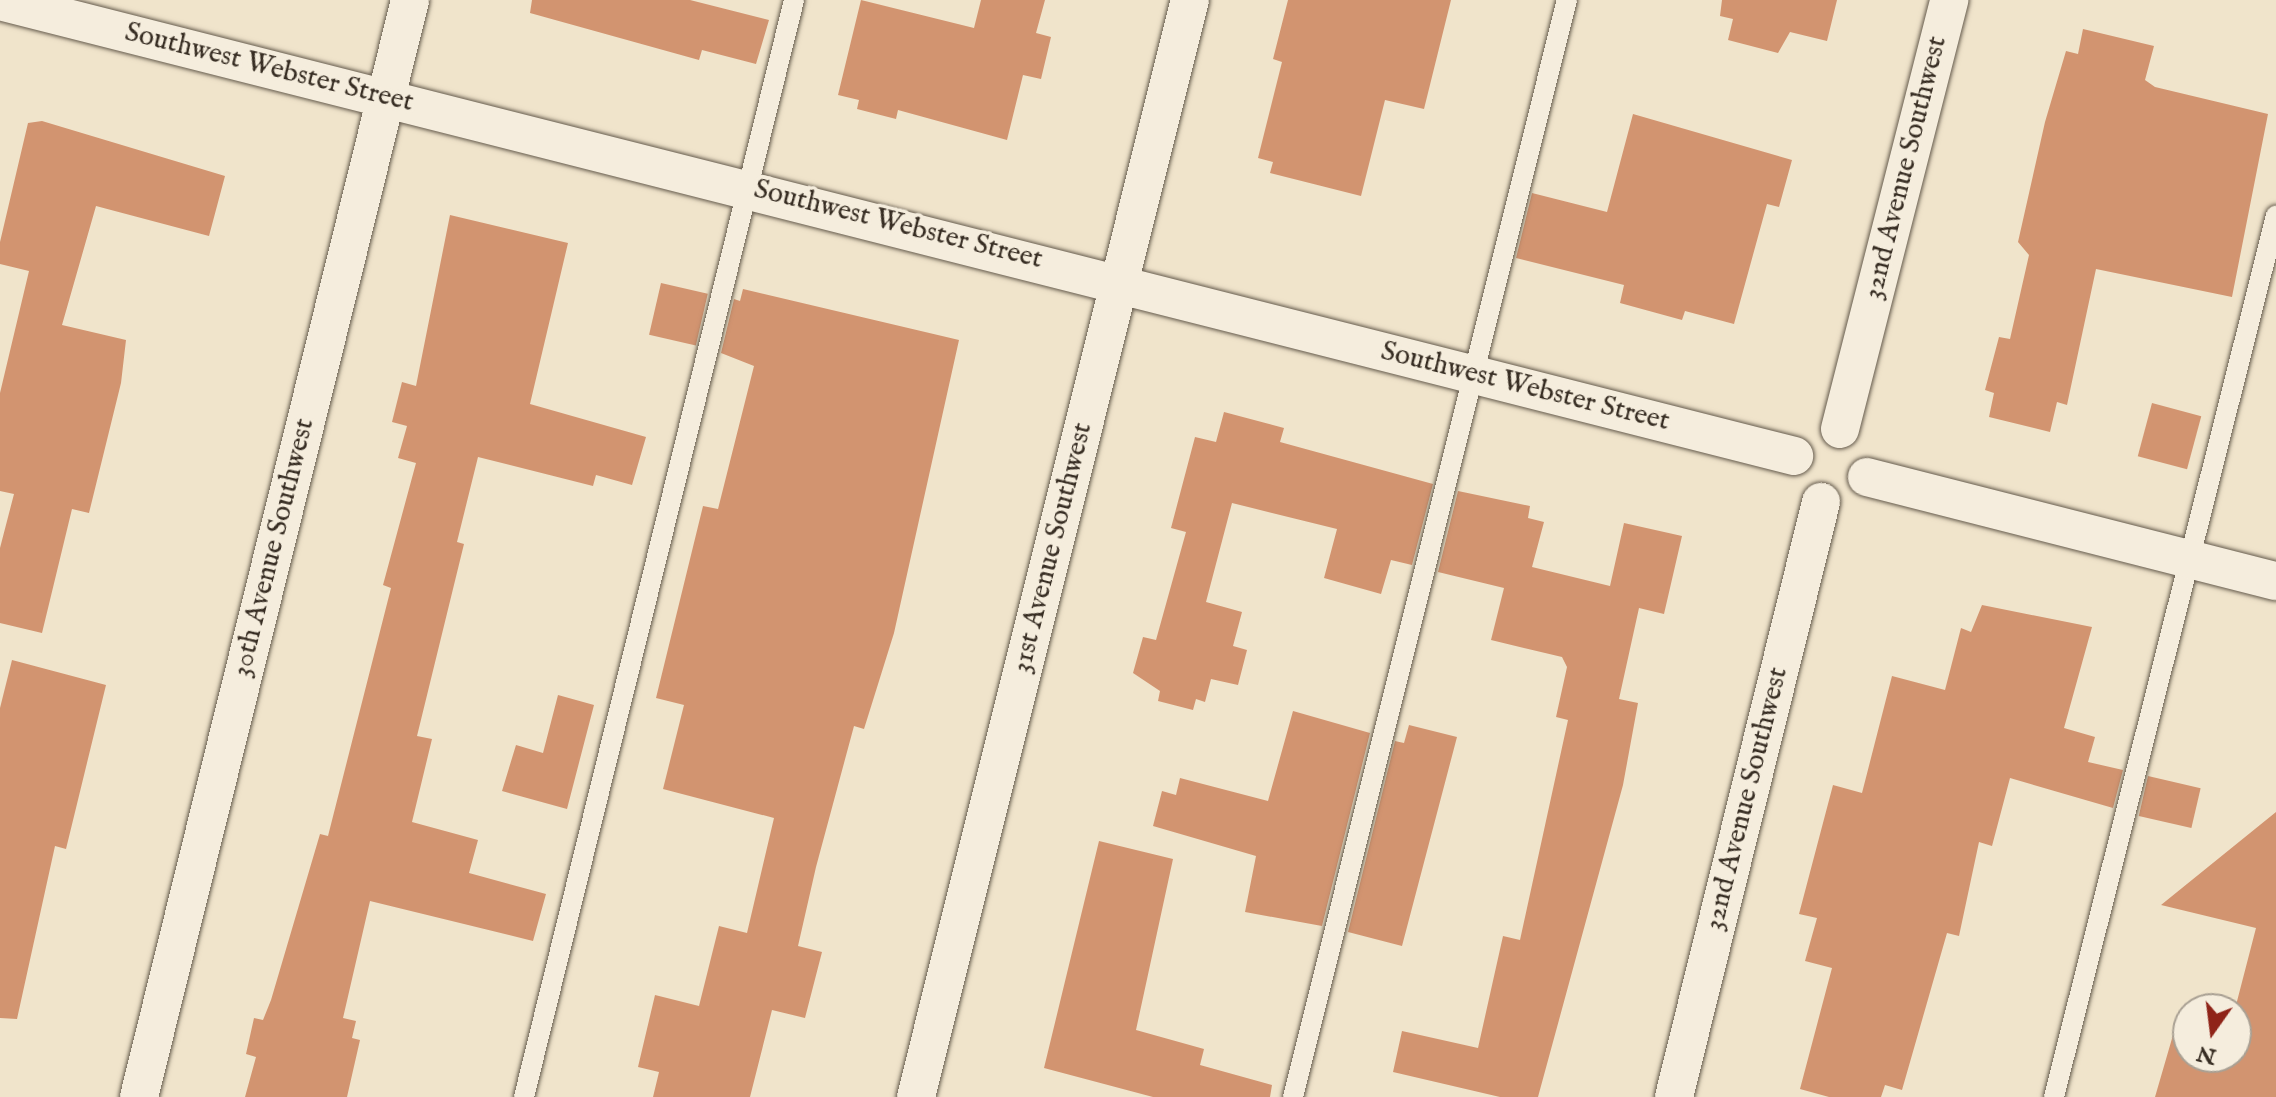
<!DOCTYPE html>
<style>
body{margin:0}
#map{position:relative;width:2276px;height:1097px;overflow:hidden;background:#f0e4cb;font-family:"IM FELL English",serif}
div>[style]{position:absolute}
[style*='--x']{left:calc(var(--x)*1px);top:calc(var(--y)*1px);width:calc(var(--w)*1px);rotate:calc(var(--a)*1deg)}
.building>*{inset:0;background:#d29470;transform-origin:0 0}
.roads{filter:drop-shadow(0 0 2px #655b4d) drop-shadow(0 0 2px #655b4d)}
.lane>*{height:20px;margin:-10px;padding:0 10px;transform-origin:10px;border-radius:10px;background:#f5eddd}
.street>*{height:38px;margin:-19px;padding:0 19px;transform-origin:19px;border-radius:19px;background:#f5eddd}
span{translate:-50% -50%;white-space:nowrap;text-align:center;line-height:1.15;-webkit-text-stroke:7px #f5eddd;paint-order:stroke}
.street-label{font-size:28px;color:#372d23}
.north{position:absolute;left:2172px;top:993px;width:80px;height:80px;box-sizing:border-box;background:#f5eddd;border:2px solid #a9a093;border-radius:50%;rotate:194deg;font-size:22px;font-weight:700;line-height:32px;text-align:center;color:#372d23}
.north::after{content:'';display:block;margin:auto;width:28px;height:36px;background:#8f2418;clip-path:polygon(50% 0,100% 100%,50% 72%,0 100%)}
</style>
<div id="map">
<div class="building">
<i style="clip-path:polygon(532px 0,690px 0,769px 20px,756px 64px,702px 50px,699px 60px,530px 13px)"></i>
<i style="clip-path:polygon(861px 0,974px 28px,981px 0,1045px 0,1036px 33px,1051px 37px,1041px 79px,1023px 75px,1007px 140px,898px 110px,896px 119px,857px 109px,859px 100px,838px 95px)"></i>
<i style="clip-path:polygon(1288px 0,1451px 0,1424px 109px,1385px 100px,1361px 196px,1270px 173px,1273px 162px,1258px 158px,1282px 62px,1273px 59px)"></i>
<i style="clip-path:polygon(1722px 0,1837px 0,1827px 41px,1790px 32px,1778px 53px,1728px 40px,1733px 19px,1720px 16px)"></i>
<i style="clip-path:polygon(2083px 29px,2154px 46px,2145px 80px,2155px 87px,2268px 114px,2232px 297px,2096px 269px,2067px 405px,2057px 402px,2050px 432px,1989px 417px,1994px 393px,1985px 390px,1999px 337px,2010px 339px,2029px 255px,2018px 242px,2045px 122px,2066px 51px,2078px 54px)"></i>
<i style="clip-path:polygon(1633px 114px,1792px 160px,1779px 207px,1767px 204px,1734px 324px,1685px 311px,1682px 320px,1620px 303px,1624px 285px,1516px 258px,1532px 193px,1607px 212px)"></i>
<i style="clip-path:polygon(42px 121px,225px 176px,209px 236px,96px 206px,62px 325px,126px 340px,121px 383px,89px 513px,72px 509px,42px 633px,0 623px,0 548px,14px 494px,0 491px,0 393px,29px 271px,0 264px,0 242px,28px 123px)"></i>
<i style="clip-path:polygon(450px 215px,568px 243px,530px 404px,646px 437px,632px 485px,596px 475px,593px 486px,478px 457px,457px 542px,464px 544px,417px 736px,432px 739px,412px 822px,478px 840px,469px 873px,546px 894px,533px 941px,370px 901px,343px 1018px,356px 1021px,352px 1038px,360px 1040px,347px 1097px,245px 1097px,256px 1057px,246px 1054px,254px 1018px,263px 1020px,271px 1000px,320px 834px,328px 836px,391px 588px,383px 585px,416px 463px,398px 458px,407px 426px,392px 422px,402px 382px,416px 386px)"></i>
<i style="left:661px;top:283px;width:48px;height:53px;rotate:13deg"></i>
<i style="clip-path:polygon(743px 289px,959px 340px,894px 633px,864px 729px,854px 726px,816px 867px,798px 946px,822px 952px,805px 1018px,772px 1010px,750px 1097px,653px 1097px,659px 1072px,638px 1067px,655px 995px,699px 1006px,719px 926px,747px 933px,774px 818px,663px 789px,684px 705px,656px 698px,703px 506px,718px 509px,754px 366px,721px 353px,734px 299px,740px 301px)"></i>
<i style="left:2152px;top:403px;width:51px;height:55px;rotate:15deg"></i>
<i style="clip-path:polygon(1224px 412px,1284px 428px,1280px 442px,1433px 484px,1412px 565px,1391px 560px,1381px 594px,1324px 578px,1337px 529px,1232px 503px,1206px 602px,1242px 612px,1233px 646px,1247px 650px,1238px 685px,1211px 679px,1205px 702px,1196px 699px,1193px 710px,1158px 701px,1160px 691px,1133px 673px,1143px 637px,1156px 640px,1186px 532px,1171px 528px,1195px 437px,1216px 442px)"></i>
<i style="clip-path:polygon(1458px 491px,1530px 506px,1528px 518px,1544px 522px,1532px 567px,1610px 586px,1624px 523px,1682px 536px,1664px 614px,1639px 608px,1619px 699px,1638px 703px,1623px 785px,1538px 1097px,1500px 1097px,1393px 1072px,1402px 1031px,1478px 1048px,1503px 936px,1520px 940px,1568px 720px,1556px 717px,1567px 667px,1562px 657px,1491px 640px,1504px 588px,1438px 572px)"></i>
<i style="clip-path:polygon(1982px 605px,2092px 627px,2064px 728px,2095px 737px,2088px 762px,2123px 770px,2113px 808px,2010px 778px,1992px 846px,1979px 842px,1959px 936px,1947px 933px,1902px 1090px,1885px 1085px,1881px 1097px,1829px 1097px,1800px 1089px,1832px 968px,1805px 961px,1817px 918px,1799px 914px,1833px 785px,1862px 793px,1892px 676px,1945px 690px,1961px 628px,1971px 632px)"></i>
<i style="clip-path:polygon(12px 660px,106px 685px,66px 849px,55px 846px,17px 1019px,0 1018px,0 708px)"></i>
<i style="clip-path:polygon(558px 695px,594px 705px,567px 809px,502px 791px,516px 745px,543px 753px)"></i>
<i style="clip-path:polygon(1293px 711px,1370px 733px,1322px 926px,1245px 912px,1256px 856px,1153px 826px,1162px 791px,1176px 795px,1180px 778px,1268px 801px)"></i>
<i style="clip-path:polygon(1409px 725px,1457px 737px,1402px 946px,1348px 932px,1395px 741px,1404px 743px)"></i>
<i style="left:2148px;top:776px;width:54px;height:41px;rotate:13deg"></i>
<i style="clip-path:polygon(2276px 812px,2276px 1097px,2155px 1097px,2180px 1011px,2188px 1013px,2188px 1057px,2236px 1057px,2235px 1009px,2256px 928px,2161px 905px)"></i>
<i style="clip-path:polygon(1099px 841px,1173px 859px,1136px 1030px,1204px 1049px,1200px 1065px,1272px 1085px,1270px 1097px,1153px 1097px,1044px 1068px)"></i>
</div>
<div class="roads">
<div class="lane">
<i style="--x:524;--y:1097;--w:1130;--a:-76.17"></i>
<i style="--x:1293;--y:1097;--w:1131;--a:-75.98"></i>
<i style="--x:2054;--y:1097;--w:909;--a:-75.86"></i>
</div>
<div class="street">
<i style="--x:0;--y:1;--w:1851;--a:14.23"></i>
<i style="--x:1840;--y:429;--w:443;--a:-75.7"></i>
<i style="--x:1867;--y:477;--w:422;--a:14.3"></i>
<i style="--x:139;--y:1097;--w:1130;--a:-76.12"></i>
<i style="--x:916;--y:1097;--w:1131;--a:-75.98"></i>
<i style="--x:1674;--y:1097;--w:613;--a:-76.12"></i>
</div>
</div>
<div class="street-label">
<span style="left:269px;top:68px;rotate:14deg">Southwest Webster Street</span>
<span style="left:1906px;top:168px;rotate:-76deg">32nd Avenue Southwest</span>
<span style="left:898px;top:225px;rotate:14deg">Southwest Webster Street</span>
<span style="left:1525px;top:387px;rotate:14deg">Southwest Webster Street</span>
<span style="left:274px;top:548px;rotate:-76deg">30th Avenue Southwest</span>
<span style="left:1053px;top:548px;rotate:-76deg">31st Avenue Southwest</span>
<span style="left:1747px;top:799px;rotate:-76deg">32nd Avenue Southwest</span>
</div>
<div class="north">N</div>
</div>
